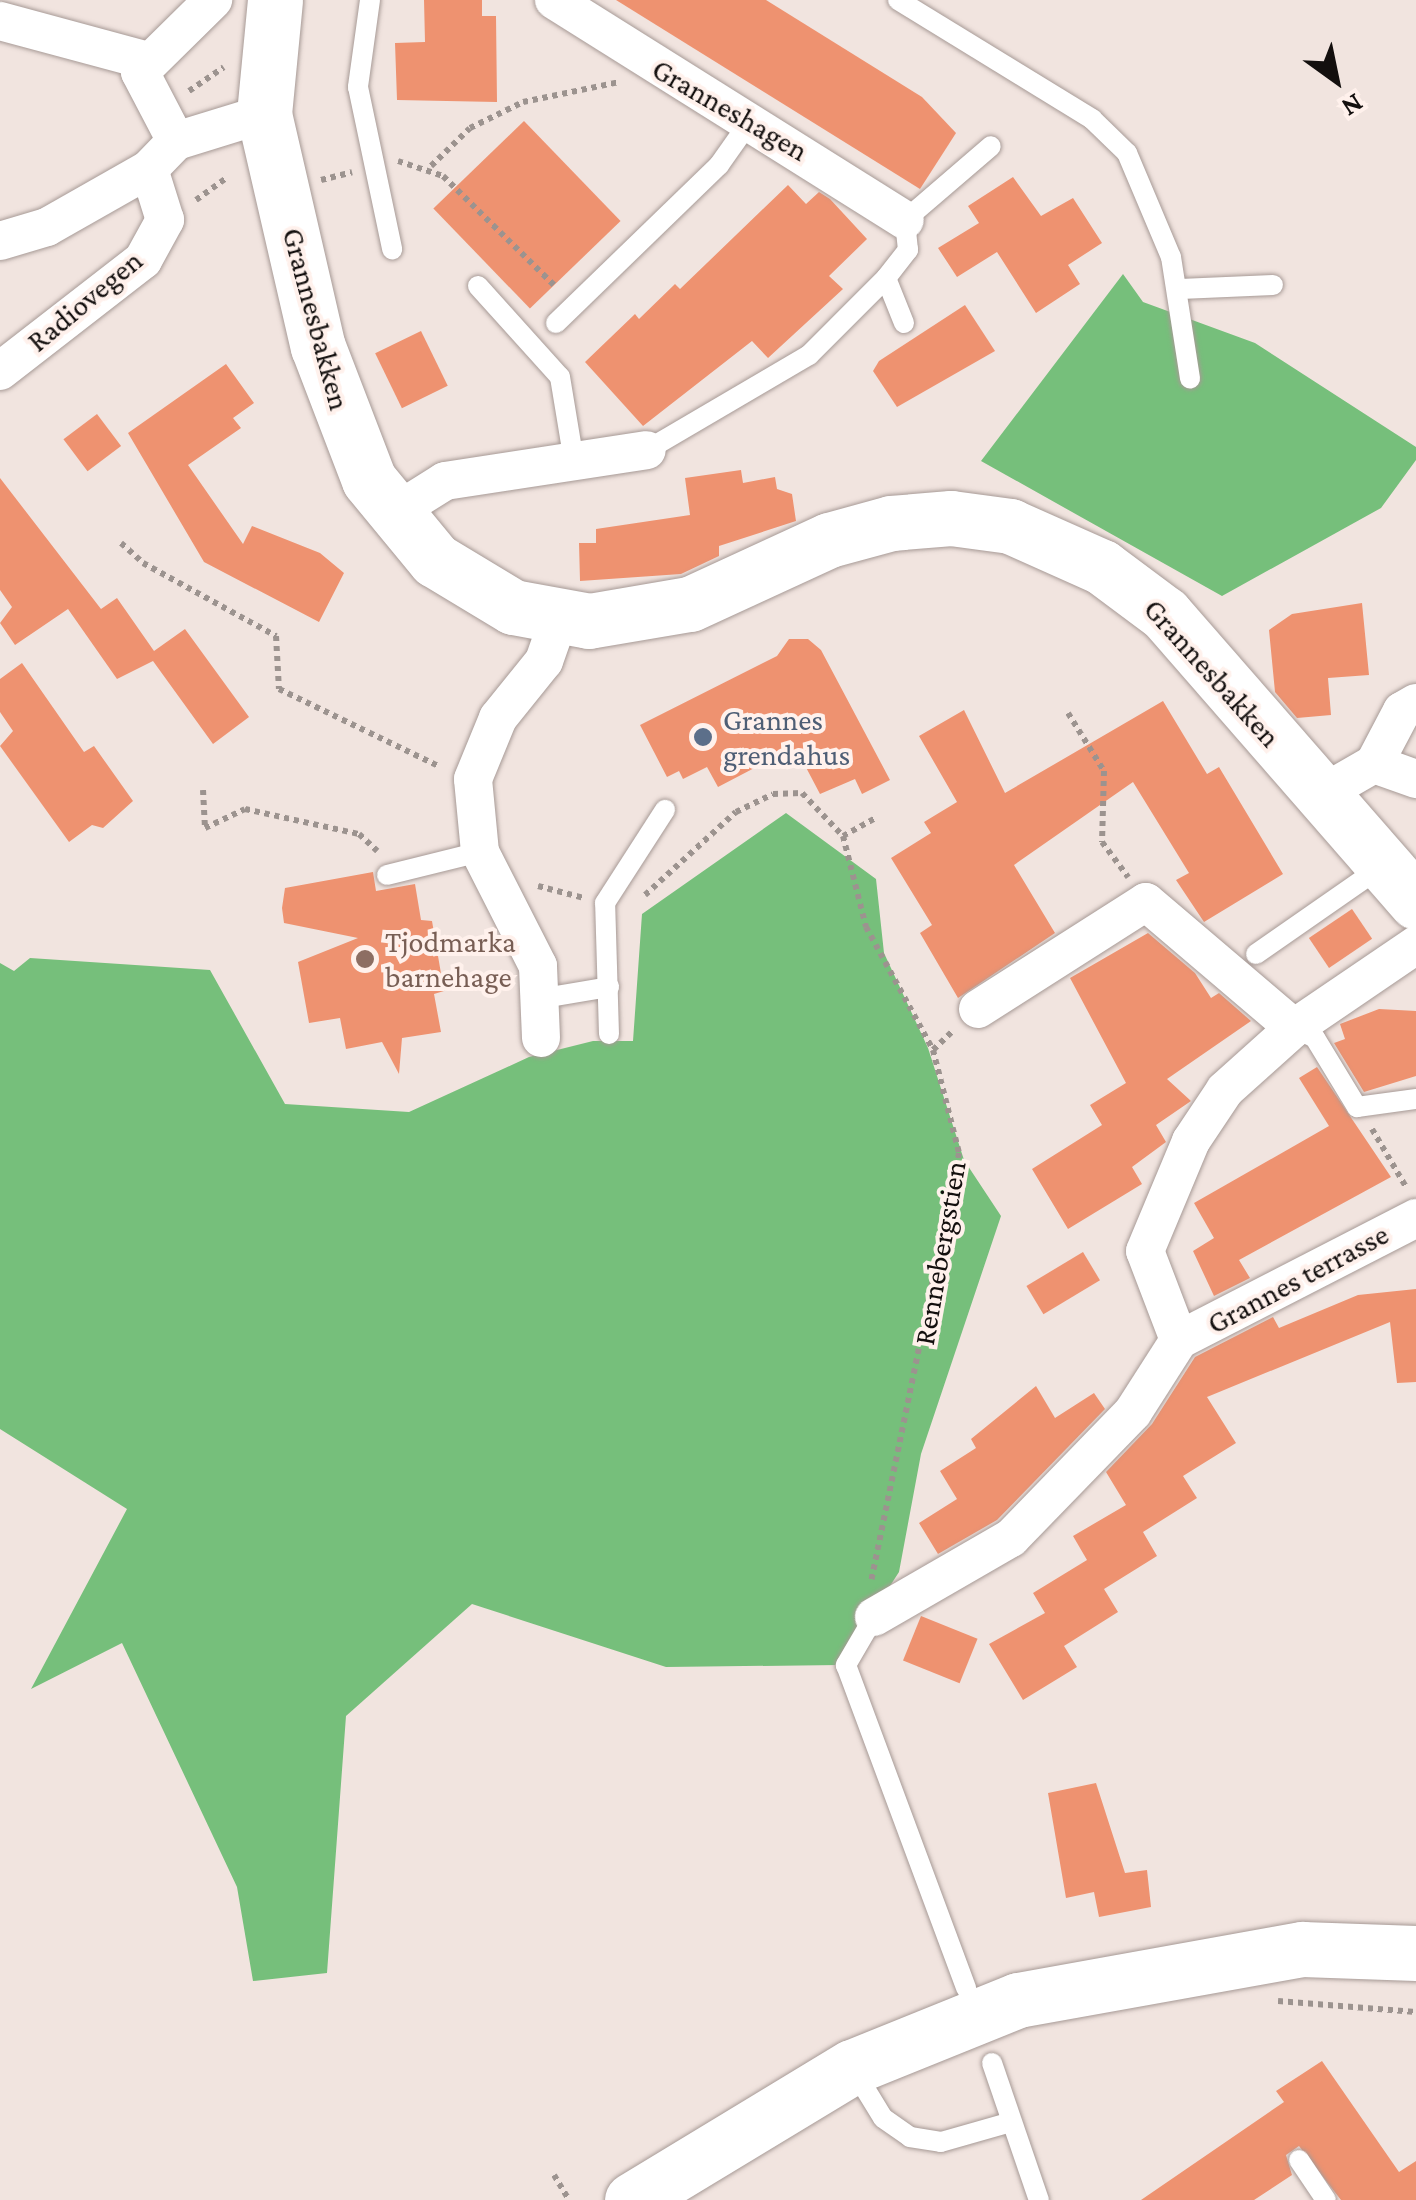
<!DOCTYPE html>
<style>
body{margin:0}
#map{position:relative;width:1416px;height:2200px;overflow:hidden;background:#f1e4df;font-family:"Crimson Pro",serif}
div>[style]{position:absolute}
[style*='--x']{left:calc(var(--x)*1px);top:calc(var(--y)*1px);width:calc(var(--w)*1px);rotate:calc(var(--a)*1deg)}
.forest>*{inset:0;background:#76bf7b}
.building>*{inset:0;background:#ee9270;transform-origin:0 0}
.path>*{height:6px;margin-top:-3px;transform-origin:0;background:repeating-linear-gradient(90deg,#9c938f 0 5px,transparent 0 10px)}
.roads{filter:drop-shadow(0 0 2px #a79a96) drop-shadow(0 0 2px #a79a96)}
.lane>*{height:20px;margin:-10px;padding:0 10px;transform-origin:10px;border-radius:10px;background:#fff}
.street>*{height:38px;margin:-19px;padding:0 19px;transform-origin:19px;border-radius:19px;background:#fff}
.secondary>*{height:55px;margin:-27.5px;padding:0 27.5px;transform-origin:27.5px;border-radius:27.5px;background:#fff}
.dots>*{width:28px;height:28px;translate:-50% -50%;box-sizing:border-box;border:5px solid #fff1ec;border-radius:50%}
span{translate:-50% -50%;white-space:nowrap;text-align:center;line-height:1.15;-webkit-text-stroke:8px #fff1ec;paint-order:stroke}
.street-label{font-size:30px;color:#130f0e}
.service-label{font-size:30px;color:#4e5e75}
.left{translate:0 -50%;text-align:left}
.education-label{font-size:30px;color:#785e54}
.north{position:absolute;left:1286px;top:30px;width:100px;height:100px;-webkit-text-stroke:8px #fff1ec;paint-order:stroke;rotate:147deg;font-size:28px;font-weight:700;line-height:40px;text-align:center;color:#130f0e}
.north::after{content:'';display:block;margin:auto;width:35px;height:45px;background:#130f0e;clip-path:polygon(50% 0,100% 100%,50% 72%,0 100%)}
</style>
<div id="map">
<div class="forest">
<i style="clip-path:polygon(1123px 274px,1143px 302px,1255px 343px,1416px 447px,1416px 460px,1381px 508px,1222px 596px,981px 461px)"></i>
<i style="clip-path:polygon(786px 813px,876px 879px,884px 953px,928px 1048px,964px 1160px,1001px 1216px,921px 1454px,899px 1572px,839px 1665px,666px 1667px,472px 1604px,346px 1716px,327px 1973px,253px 1981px,237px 1887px,122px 1643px,31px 1689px,127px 1509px,0 1429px,0 963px,14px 971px,30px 958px,210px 970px,285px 1104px,409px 1112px,529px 1057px,593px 1041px,633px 1041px,642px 914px)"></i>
</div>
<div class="building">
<i style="clip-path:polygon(424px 0,482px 0,482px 16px,496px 16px,497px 102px,397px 100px,395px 43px,425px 42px)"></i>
<i style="clip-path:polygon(616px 0,766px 0,922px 97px,956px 133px,920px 189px)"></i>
<i style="left:524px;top:121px;width:139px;height:126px;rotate:46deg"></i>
<i style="clip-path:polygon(1013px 177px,1041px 216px,1073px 198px,1102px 243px,1068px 265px,1080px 284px,1036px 313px,997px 252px,957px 277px,938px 248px,979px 223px,968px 206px)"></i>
<i style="clip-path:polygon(788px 185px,806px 204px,819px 192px,830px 199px,867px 239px,829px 276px,843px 289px,768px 358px,752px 341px,643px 426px,585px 362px,635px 314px,639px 319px,675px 284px,680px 289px)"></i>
<i style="clip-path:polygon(965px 305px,995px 351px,897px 407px,873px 371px,879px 361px)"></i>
<i style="left:421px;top:331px;width:61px;height:51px;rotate:64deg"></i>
<i style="clip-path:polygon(226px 364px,254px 403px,233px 418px,241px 428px,188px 465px,243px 544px,252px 526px,320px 553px,344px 573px,319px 622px,204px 562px,128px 433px)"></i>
<i style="left:97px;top:414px;width:40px;height:42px;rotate:53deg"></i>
<i style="clip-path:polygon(741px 470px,743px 483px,775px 477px,777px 489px,792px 494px,796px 521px,719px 546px,719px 556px,681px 574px,580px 581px,579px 543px,596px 543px,596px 529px,690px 515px,685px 478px)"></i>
<i style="clip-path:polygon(0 478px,101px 609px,117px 598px,154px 651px,185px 629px,249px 717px,213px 744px,153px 661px,117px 679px,68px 609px,15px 645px,0 623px,12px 607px,0 590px)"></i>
<i style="clip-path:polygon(1362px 603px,1369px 675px,1328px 678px,1331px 715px,1297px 718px,1275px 692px,1269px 630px,1292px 614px)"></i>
<i style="clip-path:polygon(789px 639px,808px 639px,821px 650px,890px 780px,862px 794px,855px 779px,820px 794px,800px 756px,762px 764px,718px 787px,707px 767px,683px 779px,679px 771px,667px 777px,640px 725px,777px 656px)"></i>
<i style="clip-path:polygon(22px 663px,84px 752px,94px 746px,133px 801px,103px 828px,92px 825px,69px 842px,0 746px,13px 731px,0 712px,0 679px)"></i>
<i style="clip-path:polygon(1163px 701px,1207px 774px,1219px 767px,1283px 874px,1204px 922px,1176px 880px,1189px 873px,1133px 782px,1014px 865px,1055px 933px,958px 998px,920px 933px,932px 925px,891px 858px,931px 833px,924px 822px,957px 802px,919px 736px,964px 710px,1005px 793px)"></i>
<i style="clip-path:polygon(373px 872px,376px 891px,415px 884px,421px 920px,432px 921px,444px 991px,434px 994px,441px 1032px,402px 1038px,399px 1074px,382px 1042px,346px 1049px,340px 1018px,309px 1023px,298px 962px,358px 938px,284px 923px,282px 908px,285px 888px)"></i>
<i style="left:1352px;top:909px;width:36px;height:52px;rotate:56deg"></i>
<i style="clip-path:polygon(1148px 933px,1195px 973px,1211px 998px,1219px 993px,1251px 1021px,1167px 1079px,1191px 1101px,1156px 1125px,1166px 1142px,1132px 1167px,1142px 1184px,1068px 1229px,1032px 1169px,1102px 1125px,1090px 1105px,1126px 1083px,1070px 978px)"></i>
<i style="clip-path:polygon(1379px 1009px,1416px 1011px,1416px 1076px,1364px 1092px,1334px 1043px,1345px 1039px,1340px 1024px)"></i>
<i style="clip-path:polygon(1317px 1067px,1391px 1177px,1239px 1260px,1250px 1278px,1214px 1296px,1193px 1251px,1214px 1238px,1194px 1203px,1329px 1126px,1299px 1078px)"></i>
<i style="left:1083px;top:1252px;width:33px;height:66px;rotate:59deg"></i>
<i style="clip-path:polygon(1416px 1289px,1416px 1382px,1397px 1383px,1390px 1322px,1207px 1397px,1236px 1443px,1183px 1476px,1197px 1498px,1143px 1532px,1157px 1556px,1104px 1589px,1118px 1612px,1064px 1646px,1077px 1667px,1023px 1700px,989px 1644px,1045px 1613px,1033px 1593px,1087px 1560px,1073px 1536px,1126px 1505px,1106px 1472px,1152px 1424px,1195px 1357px,1273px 1317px,1279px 1328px,1358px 1295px)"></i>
<i style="clip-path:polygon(1036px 1386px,1055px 1418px,1094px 1393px,1105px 1409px,997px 1520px,938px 1554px,919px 1523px,957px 1499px,940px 1471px,976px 1448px,971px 1439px)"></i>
<i style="left:921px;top:1616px;width:61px;height:48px;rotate:22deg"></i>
<i style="clip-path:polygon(1096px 1783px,1125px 1873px,1147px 1870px,1151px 1907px,1099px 1917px,1094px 1892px,1066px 1898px,1048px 1793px)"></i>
<i style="clip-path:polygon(1322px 2061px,1399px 2172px,1416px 2161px,1416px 2200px,1341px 2200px,1299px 2146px,1286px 2155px,1292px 2175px,1254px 2200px,1141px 2200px,1284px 2102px,1276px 2091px)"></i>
</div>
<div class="path">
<i style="--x:189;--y:91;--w:42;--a:-34.4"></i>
<i style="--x:398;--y:161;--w:47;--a:18.4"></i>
<i style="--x:443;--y:176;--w:158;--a:44.5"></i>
<i style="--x:431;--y:166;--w:54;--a:-44.3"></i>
<i style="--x:470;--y:128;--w:59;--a:-26.1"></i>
<i style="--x:523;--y:102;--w:99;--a:-11.7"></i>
<i style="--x:321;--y:180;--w:32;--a:-14"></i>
<i style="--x:196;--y:200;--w:39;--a:-36"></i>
<i style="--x:121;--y:543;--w:30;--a:42"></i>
<i style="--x:143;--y:563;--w:152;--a:28.8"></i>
<i style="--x:276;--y:636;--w:53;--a:86.8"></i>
<i style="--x:279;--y:689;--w:179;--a:25.8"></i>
<i style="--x:1068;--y:713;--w:68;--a:58.2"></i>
<i style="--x:1104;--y:771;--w:71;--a:91.6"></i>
<i style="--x:1102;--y:842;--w:44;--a:53.4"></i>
<i style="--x:203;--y:790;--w:38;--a:87"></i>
<i style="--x:205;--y:828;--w:44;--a:-25.4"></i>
<i style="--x:245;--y:809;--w:117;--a:12.4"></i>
<i style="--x:359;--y:834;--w:25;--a:43"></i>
<i style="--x:843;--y:836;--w:38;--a:-29"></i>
<i style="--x:538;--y:886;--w:48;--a:14.6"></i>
<i style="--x:645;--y:895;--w:123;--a:-42.4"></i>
<i style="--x:736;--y:812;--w:41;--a:-25.9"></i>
<i style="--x:773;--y:794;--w:29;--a:-2"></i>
<i style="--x:802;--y:793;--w:59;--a:46.4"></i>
<i style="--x:843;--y:836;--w:94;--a:75.8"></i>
<i style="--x:866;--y:927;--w:140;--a:61.4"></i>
<i style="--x:933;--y:1050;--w:106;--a:75.8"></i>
<i style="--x:959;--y:1153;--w:437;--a:101.6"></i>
<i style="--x:933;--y:1050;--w:29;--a:-44"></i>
<i style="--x:1372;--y:1129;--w:67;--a:59.6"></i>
<i style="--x:1278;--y:2001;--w:138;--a:4.6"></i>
<i style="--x:554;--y:2175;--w:29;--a:59"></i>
</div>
<div class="roads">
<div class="lane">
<i style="--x:370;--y:0;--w:88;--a:97.9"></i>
<i style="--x:358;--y:87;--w:166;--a:78.1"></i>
<i style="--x:898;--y:0;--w:228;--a:31.5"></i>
<i style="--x:1092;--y:119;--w:49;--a:44.2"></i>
<i style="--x:1127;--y:153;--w:113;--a:67.1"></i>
<i style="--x:1171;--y:257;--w:123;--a:81.1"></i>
<i style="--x:478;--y:286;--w:122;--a:48"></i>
<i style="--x:560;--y:377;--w:86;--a:80.6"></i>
<i style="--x:1180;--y:289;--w:93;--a:-2.5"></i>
<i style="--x:556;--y:323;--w:227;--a:-44.1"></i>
<i style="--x:719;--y:165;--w:50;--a:-54.7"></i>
<i style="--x:904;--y:323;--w:48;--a:-111.8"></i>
<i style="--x:886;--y:278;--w:36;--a:-52"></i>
<i style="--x:908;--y:250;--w:30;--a:-96"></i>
<i style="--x:905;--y:220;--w:113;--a:-40.7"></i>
<i style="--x:647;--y:450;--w:188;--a:-30.4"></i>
<i style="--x:809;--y:355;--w:109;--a:-45"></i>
<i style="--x:387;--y:875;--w:96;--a:-13.9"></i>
<i style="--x:1256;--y:954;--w:152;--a:-34.8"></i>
<i style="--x:544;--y:998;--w:66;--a:-9.6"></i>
<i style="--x:1294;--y:1028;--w:23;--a:25"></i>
<i style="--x:1315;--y:1038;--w:81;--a:58.7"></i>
<i style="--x:1357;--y:1107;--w:60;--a:-7.7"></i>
<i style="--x:609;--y:1034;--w:131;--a:-91.7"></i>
<i style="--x:605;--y:903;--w:111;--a:-57.2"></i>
<i style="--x:874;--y:1617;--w:56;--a:120.3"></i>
<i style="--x:846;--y:1665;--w:345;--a:69.6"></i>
<i style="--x:992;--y:2063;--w:145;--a:71.1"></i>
<i style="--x:853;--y:2069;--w:57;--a:58.5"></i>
<i style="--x:883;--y:2118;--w:33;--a:35"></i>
<i style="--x:910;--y:2137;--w:31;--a:9"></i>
<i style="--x:941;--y:2142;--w:73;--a:-15.9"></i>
<i style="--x:1299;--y:2160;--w:48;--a:56"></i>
</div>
<div class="street">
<i style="--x:554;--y:0;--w:414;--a:32.1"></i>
<i style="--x:0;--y:21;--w:150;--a:15.1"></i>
<i style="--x:176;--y:141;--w:78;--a:-117.6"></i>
<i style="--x:140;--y:72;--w:103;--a:-44.6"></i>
<i style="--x:0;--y:241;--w:49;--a:-16.6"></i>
<i style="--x:47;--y:227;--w:117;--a:-29.6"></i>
<i style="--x:149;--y:169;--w:39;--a:-46"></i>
<i style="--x:176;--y:141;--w:92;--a:-17.1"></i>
<i style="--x:0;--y:371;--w:181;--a:-37.8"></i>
<i style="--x:143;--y:260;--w:46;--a:-61.2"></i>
<i style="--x:165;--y:220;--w:53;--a:-107.4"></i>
<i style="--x:394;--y:513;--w:60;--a:-32.1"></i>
<i style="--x:445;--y:481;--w:204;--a:-8.7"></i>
<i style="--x:1374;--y:764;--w:45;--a:19.7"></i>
<i style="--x:1320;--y:795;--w:62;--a:-29.9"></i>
<i style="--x:1374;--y:764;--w:60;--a:-62.2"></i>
<i style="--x:1402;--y:711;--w:16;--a:-30"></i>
<i style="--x:978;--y:1009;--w:199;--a:-32.5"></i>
<i style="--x:1146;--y:902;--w:194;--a:40.4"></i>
<i style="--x:541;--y:1038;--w:72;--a:-92.4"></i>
<i style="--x:538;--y:966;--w:128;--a:-117"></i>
<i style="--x:480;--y:852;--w:73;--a:-95.5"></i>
<i style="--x:473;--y:779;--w:66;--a:-67.7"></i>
<i style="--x:498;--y:718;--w:73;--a:-51.1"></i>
<i style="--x:544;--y:661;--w:42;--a:-70.7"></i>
<i style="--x:1179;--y:1340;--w:95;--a:-110.9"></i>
<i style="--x:1145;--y:1251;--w:119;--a:-67.3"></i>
<i style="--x:1191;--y:1141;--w:61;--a:-56.3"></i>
<i style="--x:1225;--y:1090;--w:93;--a:-41.9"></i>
<i style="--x:1294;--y:1028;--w:148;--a:-34.2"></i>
<i style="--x:874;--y:1617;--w:158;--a:-30"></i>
<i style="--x:1011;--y:1538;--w:175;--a:-45.9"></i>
<i style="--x:1133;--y:1412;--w:85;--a:-57.4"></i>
<i style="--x:1179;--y:1340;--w:267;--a:-27.2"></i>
</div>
<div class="secondary">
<i style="--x:275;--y:0;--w:115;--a:95.5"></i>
<i style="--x:264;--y:114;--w:239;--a:77"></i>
<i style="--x:318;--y:347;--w:142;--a:69"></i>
<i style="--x:369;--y:480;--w:104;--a:50.5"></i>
<i style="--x:435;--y:560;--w:91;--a:31.1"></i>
<i style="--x:513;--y:607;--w:77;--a:10.4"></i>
<i style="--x:589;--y:621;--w:102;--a:-9.6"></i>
<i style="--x:690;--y:604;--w:153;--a:-24.7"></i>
<i style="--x:829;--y:540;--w:64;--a:-15.3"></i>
<i style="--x:891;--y:523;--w:60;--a:-4.8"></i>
<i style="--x:951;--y:518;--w:60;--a:7.7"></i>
<i style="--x:1010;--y:526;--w:101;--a:24"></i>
<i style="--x:1102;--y:567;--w:79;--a:36.7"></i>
<i style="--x:1165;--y:614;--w:382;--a:48.9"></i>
<i style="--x:632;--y:2200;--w:257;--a:-31.2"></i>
<i style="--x:852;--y:2067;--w:179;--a:-22"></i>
<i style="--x:1018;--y:2000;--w:289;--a:-10.2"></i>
<i style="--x:1302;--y:1949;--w:114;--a:2"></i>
</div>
</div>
<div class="dots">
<i style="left:703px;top:737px;background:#5c6f8a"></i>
<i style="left:365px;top:959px;background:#8d6e63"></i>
</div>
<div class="street-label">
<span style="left:730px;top:110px;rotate:30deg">Granneshagen</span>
<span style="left:85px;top:301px;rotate:-40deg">Radiovegen</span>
<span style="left:316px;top:319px;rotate:75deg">Grannesbakken</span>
<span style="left:1212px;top:673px;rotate:48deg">Grannesbakken</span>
<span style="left:940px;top:1253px;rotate:-80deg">Rennebergstien</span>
<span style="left:1298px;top:1279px;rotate:-28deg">Grannes terrasse</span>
</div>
<div class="service-label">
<span class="left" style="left:723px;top:737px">Grannes<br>grendahus</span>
</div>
<div class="education-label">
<span class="left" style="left:385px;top:959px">Tjodmarka<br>barnehage</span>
</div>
<div class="north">N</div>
</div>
